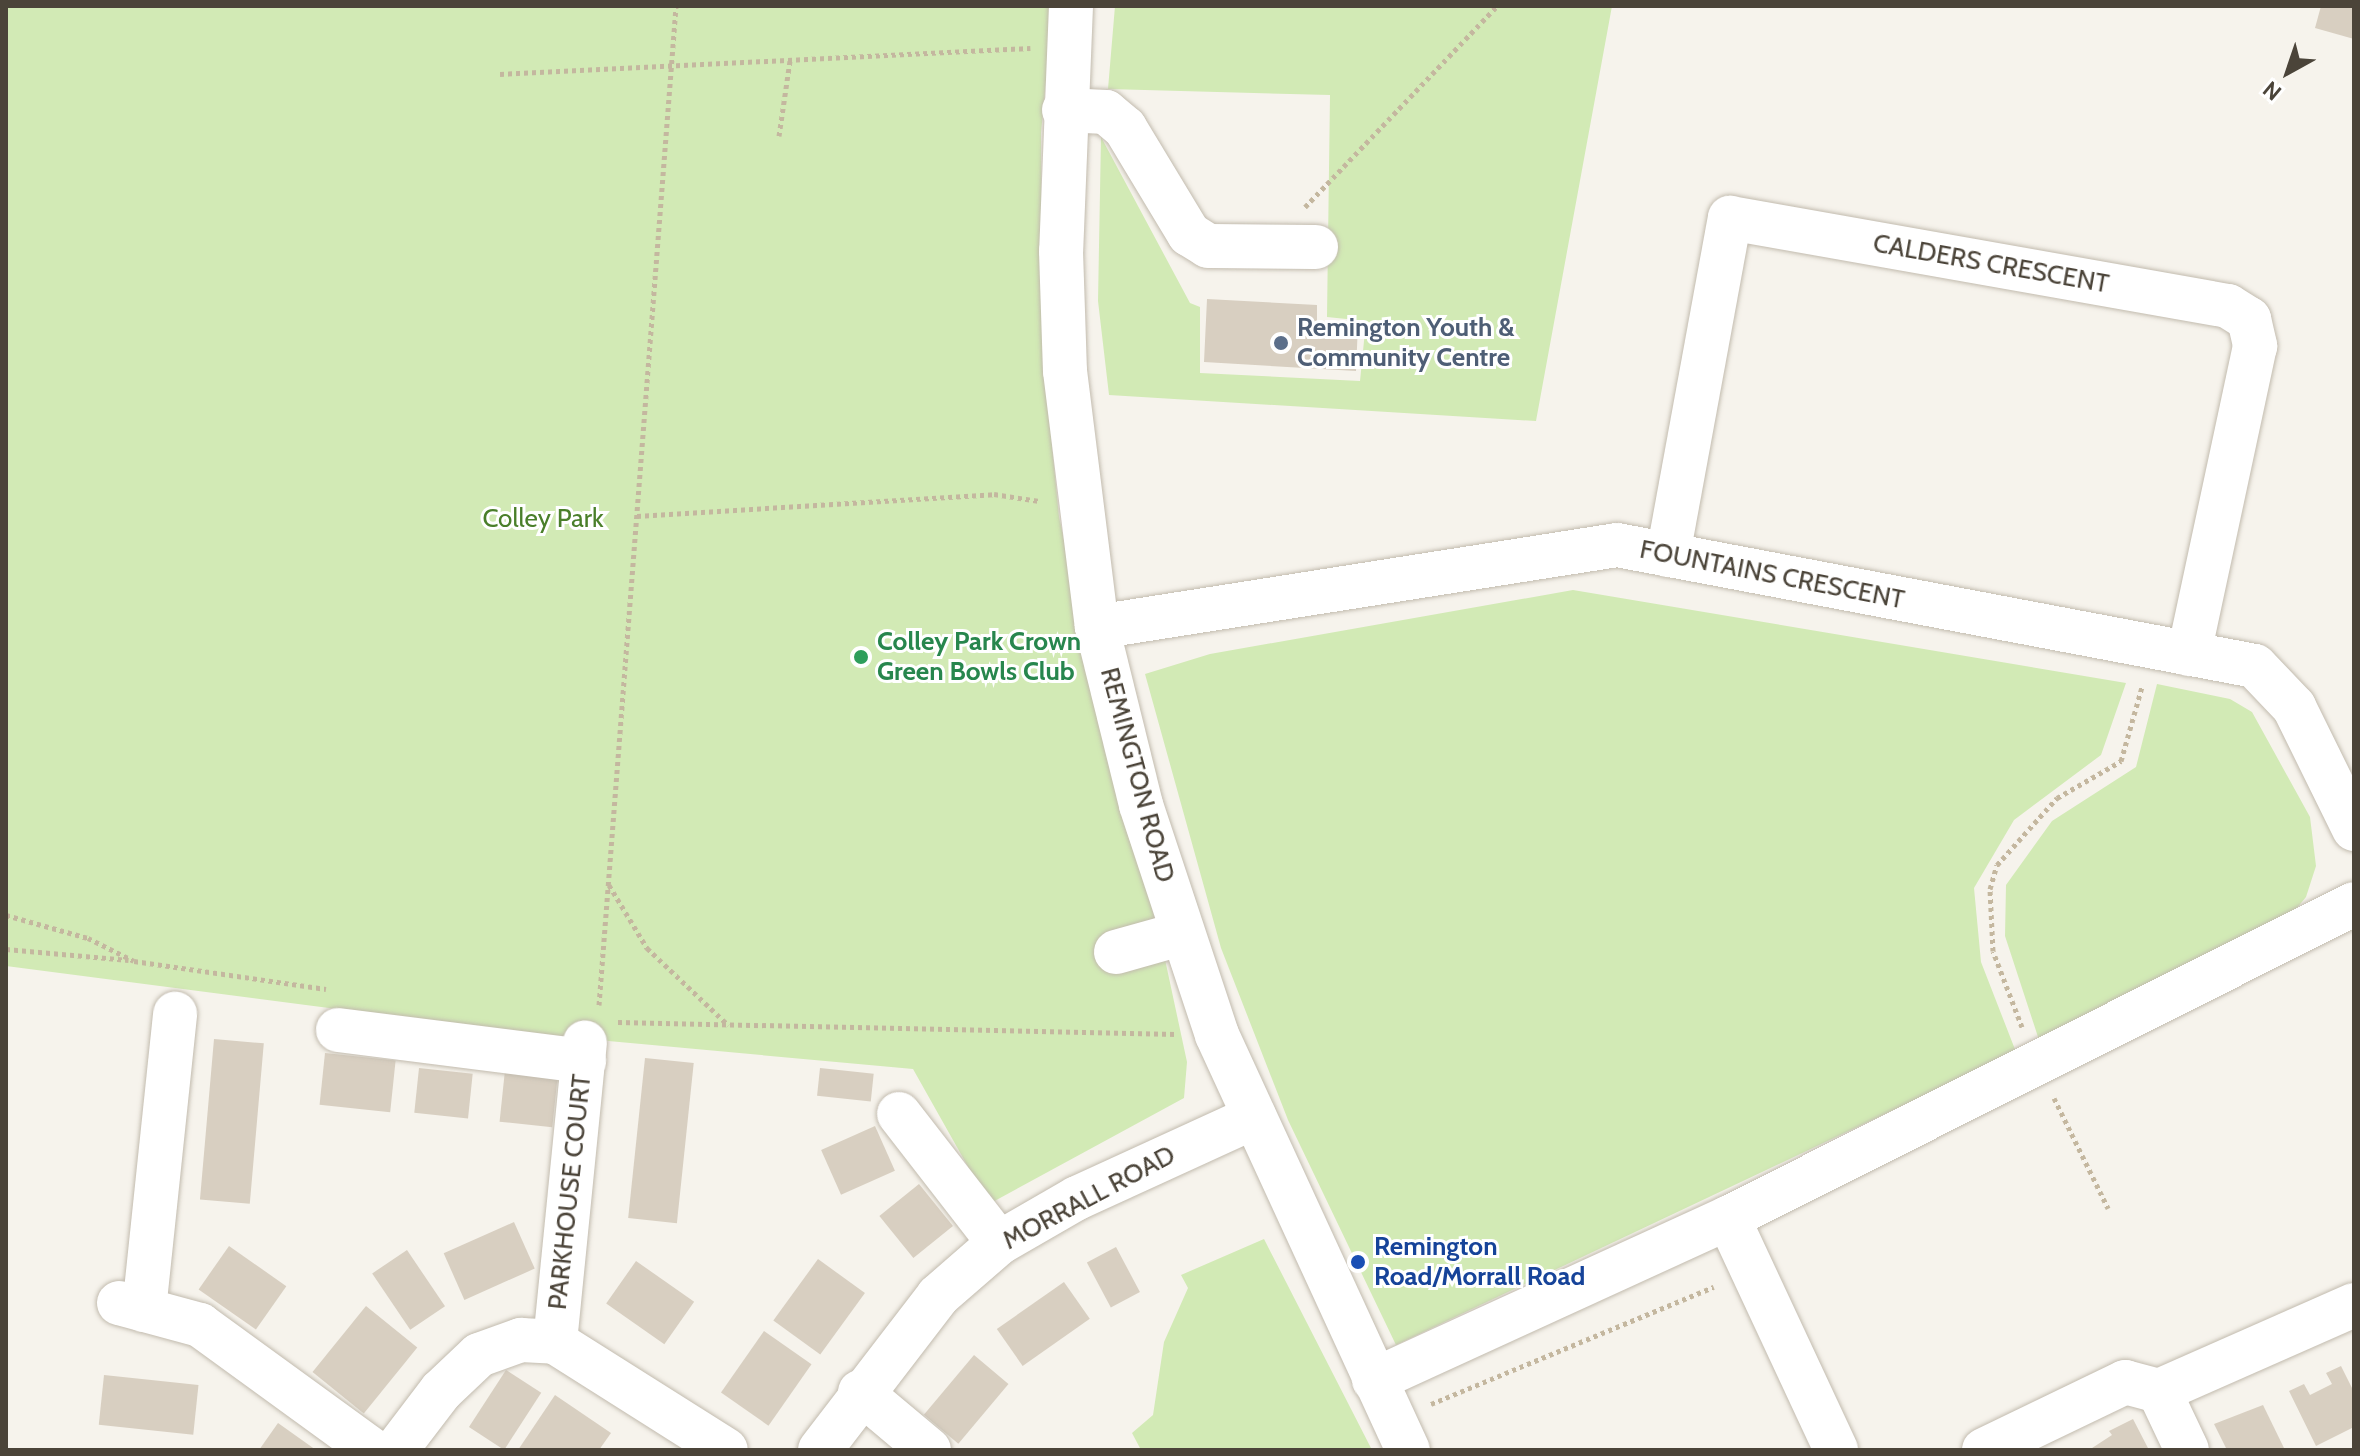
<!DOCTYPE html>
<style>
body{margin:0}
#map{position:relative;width:2360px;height:1456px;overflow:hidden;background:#f6f3ec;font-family:Cabin,sans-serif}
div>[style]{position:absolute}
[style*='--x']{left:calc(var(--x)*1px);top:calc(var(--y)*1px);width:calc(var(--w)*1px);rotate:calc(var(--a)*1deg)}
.green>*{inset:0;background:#d2eab5}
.building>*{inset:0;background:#d8cfc1;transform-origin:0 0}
.path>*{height:5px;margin-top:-2.5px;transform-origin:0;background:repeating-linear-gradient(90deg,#c4b79f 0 4px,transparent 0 8px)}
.roads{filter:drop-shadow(0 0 2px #c2bbae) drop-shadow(0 0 2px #c2bbae)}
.minor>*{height:44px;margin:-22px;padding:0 22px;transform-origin:22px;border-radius:22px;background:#fff}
.dots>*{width:22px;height:22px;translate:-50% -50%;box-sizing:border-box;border:4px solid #fff;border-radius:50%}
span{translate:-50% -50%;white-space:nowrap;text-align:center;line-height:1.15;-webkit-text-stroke:6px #fff;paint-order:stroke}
.street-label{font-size:26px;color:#4b4439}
.service-label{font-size:26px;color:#4e5e75;font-weight:700}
.left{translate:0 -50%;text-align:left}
.park-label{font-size:26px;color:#4a7f2a}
.leisure-label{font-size:26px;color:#27864d;font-weight:700}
.transit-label{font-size:26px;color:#164399;font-weight:700}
.frame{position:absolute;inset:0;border:8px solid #4b4439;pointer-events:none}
.north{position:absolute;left:2248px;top:32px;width:80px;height:80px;-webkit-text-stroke:6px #fff;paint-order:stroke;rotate:220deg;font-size:22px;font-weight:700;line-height:32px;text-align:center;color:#4b4439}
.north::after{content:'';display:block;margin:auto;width:28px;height:36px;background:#4b4439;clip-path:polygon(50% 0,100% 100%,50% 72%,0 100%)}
</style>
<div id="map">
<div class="green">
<i style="clip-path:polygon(6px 6px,1053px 6px,1041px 133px,1042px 342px,1059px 517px,1113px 761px,1163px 950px,1187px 1062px,1184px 1098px,989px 1204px,913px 1069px,521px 1033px,6px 966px)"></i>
<i style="clip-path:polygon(1115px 6px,1612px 6px,1536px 421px,1109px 395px,1098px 301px,1101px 137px,1190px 303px,1200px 307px,1200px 373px,1360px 381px,1366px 321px,1327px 317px,1330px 95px,1108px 89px)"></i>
<i style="clip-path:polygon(1573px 590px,2126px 683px,2101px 755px,2014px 820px,1974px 888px,1981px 962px,2016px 1052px,1396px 1345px,1288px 1120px,1221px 948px,1145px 674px,1210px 654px)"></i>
<i style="clip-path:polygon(2157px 684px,2230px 699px,2252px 712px,2310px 817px,2316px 866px,2306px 897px,2287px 920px,2039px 1040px,2005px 936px,2006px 885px,2052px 821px,2136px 767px)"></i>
<i style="clip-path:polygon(1264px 1239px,1372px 1450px,1141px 1450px,1132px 1433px,1153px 1415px,1164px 1342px,1188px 1288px,1181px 1275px)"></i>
</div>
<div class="building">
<i style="clip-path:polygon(2321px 6px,2354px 6px,2354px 39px,2315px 28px)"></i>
<i style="clip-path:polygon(1207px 299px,1317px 305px,1317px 321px,1358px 324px,1356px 371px,1204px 362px)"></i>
<i style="left:214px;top:1039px;width:50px;height:161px;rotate:5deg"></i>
<i style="left:325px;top:1053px;width:71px;height:52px;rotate:6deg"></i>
<i style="left:645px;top:1058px;width:49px;height:161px;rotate:6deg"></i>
<i style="left:419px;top:1068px;width:54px;height:45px;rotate:6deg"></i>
<i style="left:820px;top:1068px;width:54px;height:28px;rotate:6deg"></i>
<i style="left:505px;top:1070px;width:53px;height:52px;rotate:6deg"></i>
<i style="left:875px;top:1126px;width:49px;height:59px;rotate:66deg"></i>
<i style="left:919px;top:1184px;width:54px;height:51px;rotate:51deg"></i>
<i style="left:514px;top:1222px;width:51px;height:77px;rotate:66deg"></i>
<i style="left:229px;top:1246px;width:70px;height:53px;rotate:35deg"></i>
<i style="left:1116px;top:1247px;width:51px;height:33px;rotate:62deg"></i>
<i style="left:407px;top:1250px;width:68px;height:42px;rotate:56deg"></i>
<i style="left:818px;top:1259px;width:58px;height:76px;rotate:36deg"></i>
<i style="left:636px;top:1261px;width:71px;height:52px;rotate:35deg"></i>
<i style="left:1064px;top:1282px;width:45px;height:82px;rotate:55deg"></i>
<i style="left:366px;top:1306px;width:66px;height:85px;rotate:39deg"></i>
<i style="left:764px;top:1331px;width:58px;height:75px;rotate:35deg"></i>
<i style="left:974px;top:1355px;width:45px;height:78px;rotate:40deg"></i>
<i style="clip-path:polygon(2341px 1366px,2354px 1392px,2354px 1427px,2316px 1446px,2289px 1391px,2304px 1384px,2310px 1395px,2332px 1384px,2326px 1373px)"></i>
<i style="left:506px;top:1370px;width:42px;height:68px;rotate:33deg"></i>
<i style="left:104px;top:1375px;width:95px;height:50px;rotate:6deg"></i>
<i style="clip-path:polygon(555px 1395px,611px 1433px,599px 1450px,518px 1450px)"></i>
<i style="clip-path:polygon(2263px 1405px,2284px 1448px,2227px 1450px,2214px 1424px)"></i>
<i style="clip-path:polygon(2133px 1419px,2149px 1450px,2089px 1450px,2112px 1435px,2109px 1431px)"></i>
<i style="clip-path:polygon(278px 1423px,316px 1450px,259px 1450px)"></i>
</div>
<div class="path">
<i style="--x:500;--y:74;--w:531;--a:-2.81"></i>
<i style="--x:779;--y:136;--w:76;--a:-81.7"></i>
<i style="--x:1305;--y:207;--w:278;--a:-46.3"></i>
<i style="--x:637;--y:516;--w:358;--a:-3.5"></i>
<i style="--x:994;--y:494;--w:46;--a:8.8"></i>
<i style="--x:609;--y:885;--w:74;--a:58.9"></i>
<i style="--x:647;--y:948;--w:112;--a:43.5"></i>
<i style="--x:6;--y:915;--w:85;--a:15.7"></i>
<i style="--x:88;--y:938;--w:51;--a:26.6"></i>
<i style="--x:134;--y:961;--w:194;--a:8.3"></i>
<i style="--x:6;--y:949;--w:123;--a:5.1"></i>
<i style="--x:599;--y:1005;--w:1002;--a:-85.59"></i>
<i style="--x:618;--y:1022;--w:558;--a:1.23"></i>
<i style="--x:2022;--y:1027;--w:81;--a:-110.9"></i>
<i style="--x:1993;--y:951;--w:62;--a:-92.8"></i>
<i style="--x:1990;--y:889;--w:25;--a:-74"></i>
<i style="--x:1997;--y:865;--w:90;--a:-48.2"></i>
<i style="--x:2057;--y:798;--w:74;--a:-30"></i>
<i style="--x:2121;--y:761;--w:77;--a:-74.2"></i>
<i style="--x:2054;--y:1098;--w:123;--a:63.9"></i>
<i style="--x:1431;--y:1404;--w:306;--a:-22.5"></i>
</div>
<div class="roads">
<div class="minor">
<i style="--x:1071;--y:6;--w:245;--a:92.3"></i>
<i style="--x:1061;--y:251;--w:120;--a:88.1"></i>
<i style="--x:1065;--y:371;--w:258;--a:82.9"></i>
<i style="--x:1097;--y:627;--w:183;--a:76.1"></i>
<i style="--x:1141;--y:805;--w:242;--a:71.7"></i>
<i style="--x:1217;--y:1035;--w:457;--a:65.3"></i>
<i style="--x:1064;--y:110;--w:42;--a:2.7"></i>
<i style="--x:1106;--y:112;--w:25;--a:40"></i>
<i style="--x:1125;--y:128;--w:124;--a:58.9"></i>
<i style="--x:1189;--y:234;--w:22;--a:32"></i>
<i style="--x:1208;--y:246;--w:108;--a:0.5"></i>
<i style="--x:1668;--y:555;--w:343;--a:-79.6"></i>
<i style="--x:1730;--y:218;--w:506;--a:10.02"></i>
<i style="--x:2228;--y:306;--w:25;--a:32"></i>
<i style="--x:2249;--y:319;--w:28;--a:77"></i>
<i style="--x:2255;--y:346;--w:315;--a:102.1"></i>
<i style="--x:1097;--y:627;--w:526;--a:-8.96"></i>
<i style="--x:1617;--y:545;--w:649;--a:10.74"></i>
<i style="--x:2255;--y:666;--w:57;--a:46.4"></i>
<i style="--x:2294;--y:707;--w:136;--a:63.8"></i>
<i style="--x:1116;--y:952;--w:66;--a:-15.7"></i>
<i style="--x:338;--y:1030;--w:248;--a:7.2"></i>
<i style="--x:899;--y:1114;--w:163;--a:52.2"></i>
<i style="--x:1728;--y:1218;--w:256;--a:65"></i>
<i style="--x:119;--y:1303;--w:84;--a:15.2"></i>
<i style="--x:200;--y:1325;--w:213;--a:36"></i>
<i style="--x:144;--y:1310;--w:298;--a:-84"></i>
<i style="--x:555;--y:1342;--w:301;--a:-84.3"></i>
<i style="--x:1374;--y:1380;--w:389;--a:-24.6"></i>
<i style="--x:1728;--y:1218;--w:700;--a:-26.64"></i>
<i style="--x:2159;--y:1391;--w:65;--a:64.6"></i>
<i style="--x:860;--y:1392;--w:90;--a:40"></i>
<i style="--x:396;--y:1450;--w:74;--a:-52.7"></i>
<i style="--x:441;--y:1391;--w:52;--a:-43.5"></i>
<i style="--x:479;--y:1355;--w:45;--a:-19.7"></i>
<i style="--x:521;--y:1340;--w:34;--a:3"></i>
<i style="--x:555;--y:1342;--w:202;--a:32.3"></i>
<i style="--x:820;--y:1450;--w:194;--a:-52.5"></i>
<i style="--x:938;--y:1296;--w:81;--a:-41"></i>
<i style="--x:999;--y:1243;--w:90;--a:-30"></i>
<i style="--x:1077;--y:1198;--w:195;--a:-24.6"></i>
<i style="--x:1984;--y:1450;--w:157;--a:-25.7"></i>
<i style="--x:2125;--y:1382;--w:35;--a:15"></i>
<i style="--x:2159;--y:1391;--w:213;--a:-23.8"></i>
</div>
</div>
<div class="dots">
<i style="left:1281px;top:343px;background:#5c6f8a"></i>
<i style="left:861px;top:657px;background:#2e9e5b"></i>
<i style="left:1358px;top:1262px;background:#1a4fb4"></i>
</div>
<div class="street-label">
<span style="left:1991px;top:264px;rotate:10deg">CALDERS CRESCENT</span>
<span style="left:1772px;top:575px;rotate:11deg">FOUNTAINS CRESCENT</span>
<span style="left:1137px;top:775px;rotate:75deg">REMINGTON ROAD</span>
<span style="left:570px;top:1192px;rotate:-84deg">PARKHOUSE COURT</span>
<span style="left:1089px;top:1198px;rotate:-28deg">MORRALL ROAD</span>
</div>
<div class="service-label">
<span class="left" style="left:1297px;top:343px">Remington Youth &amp;<br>Community Centre</span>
</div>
<div class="park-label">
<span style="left:543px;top:519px">Colley Park</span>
</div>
<div class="leisure-label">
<span class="left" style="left:877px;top:657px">Colley Park Crown<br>Green Bowls Club</span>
</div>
<div class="transit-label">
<span class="left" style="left:1374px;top:1262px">Remington<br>Road/Morrall Road</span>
</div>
<div class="frame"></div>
<div class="north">N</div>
</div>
